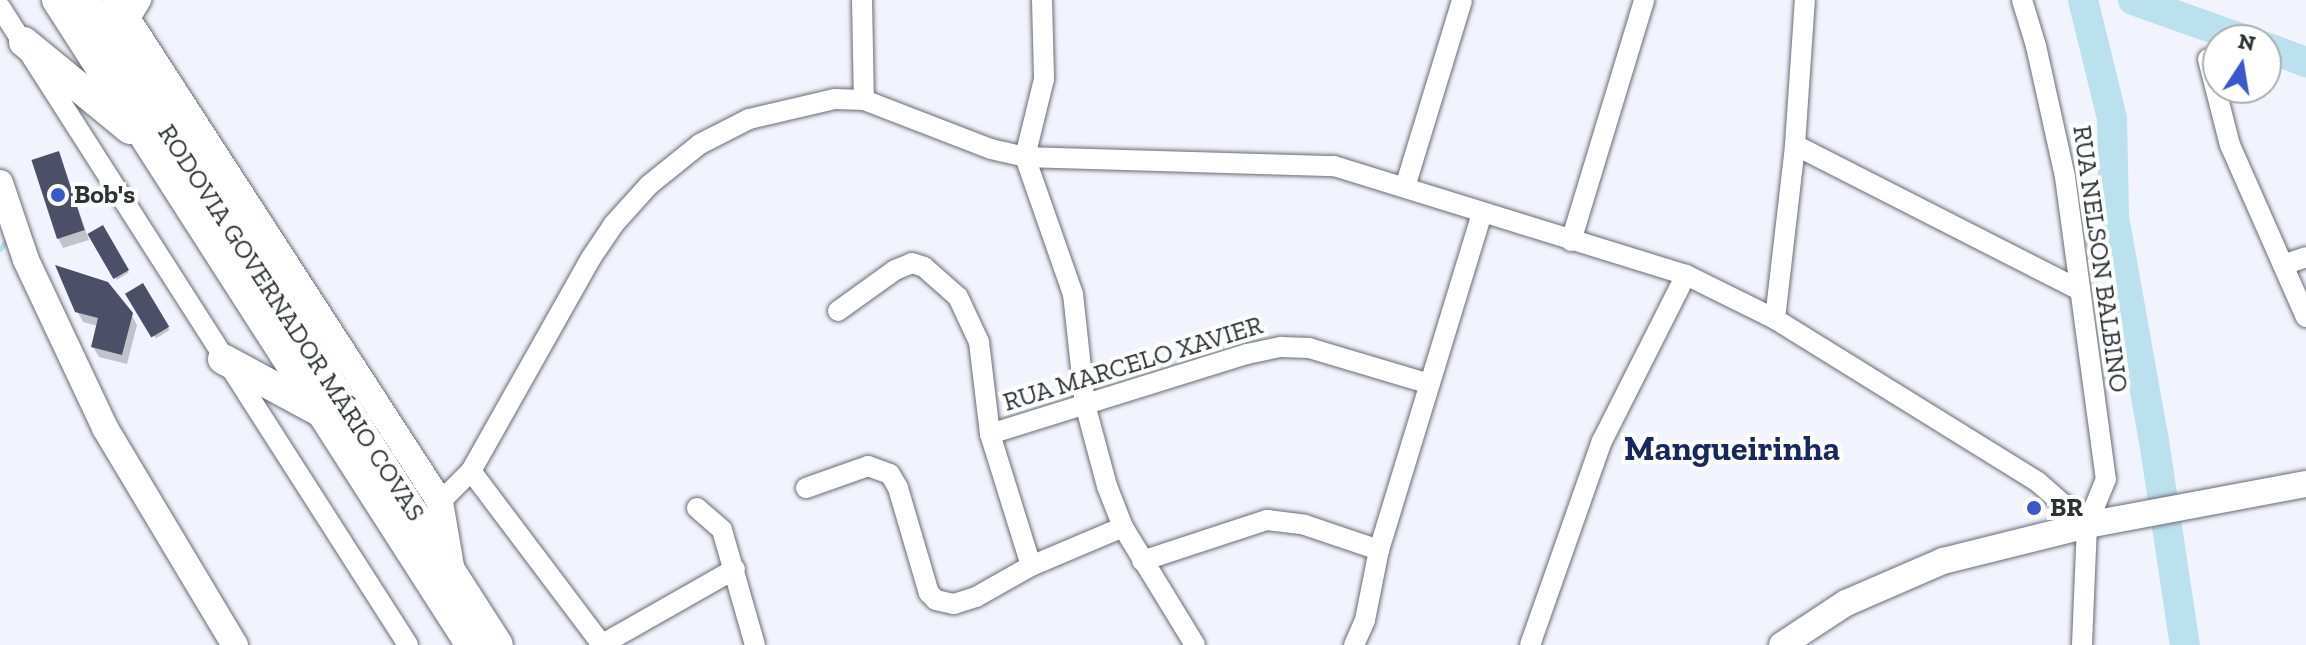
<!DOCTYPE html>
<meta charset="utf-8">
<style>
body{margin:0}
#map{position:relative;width:2306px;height:645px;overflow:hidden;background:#f2f4fd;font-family:"Zilla Slab",serif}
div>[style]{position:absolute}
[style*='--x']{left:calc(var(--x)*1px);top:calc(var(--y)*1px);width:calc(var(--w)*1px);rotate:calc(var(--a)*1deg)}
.shadow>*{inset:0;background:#0003;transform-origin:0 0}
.stream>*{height:5px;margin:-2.5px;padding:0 2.5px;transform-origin:2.5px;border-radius:2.5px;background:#bbe0ee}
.river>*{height:30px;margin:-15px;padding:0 15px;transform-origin:15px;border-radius:15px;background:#bbe0ee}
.building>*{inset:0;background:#4d4e68;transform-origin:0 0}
.roads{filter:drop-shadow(0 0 2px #686b75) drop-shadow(0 0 2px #686b75)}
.minor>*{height:20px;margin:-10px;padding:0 10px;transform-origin:10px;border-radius:10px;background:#fff}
.major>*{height:26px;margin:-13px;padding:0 13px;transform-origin:13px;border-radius:13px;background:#fff}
.highway>*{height:30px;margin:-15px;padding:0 15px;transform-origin:15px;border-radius:15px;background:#fff}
.dots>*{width:22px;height:22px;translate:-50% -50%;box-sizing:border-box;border:4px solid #fff;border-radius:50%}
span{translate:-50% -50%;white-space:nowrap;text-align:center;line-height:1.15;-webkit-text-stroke:8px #fff;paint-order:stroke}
.poi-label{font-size:26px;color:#2f3135;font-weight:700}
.left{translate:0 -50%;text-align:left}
.street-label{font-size:26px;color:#2f3135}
.district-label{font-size:34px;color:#18285f;font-weight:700}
.north{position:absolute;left:2202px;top:24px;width:80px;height:80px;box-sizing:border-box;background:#fff;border:2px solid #acadae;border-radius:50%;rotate:12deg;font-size:22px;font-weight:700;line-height:32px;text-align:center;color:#2f3135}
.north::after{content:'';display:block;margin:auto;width:28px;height:36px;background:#3a58ca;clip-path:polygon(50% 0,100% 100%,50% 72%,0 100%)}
</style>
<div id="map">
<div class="shadow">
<i style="clip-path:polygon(59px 154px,89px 240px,63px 248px,58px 238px)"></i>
<i style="left:102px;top:228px;width:52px;height:14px;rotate:59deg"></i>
<i style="left:142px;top:286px;width:52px;height:16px;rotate:58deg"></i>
<i style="clip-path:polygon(77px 311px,131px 314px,137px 325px,127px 364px,99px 357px,93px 347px,98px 326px,83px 322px)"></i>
</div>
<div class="stream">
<i style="--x:0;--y:249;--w:15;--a:-53"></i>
</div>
<div class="river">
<i style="--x:2083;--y:0;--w:122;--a:76.2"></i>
<i style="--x:2112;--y:118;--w:99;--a:88.8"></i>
<i style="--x:2114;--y:217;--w:228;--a:79.9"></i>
<i style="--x:2154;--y:441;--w:206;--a:81.4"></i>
<i style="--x:2133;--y:0;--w:120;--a:19.5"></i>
<i style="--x:2266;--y:47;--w:43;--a:20.6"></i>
</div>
<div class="building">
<i style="left:59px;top:151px;width:83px;height:29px;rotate:72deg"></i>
<i style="left:103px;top:225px;width:52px;height:18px;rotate:60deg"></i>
<i style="clip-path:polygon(55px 265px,108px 282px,133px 313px,122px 355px,91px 347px,98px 318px,75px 312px)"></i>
<i style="left:143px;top:283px;width:51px;height:21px;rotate:59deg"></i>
</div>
<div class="roads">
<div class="minor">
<i style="--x:862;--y:0;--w:100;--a:88.9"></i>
<i style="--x:1042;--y:0;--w:79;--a:88.5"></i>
<i style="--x:1044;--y:79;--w:80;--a:103.7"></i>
<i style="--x:1025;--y:157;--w:145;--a:70.7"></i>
<i style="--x:1073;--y:294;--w:111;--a:83.8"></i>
<i style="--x:1085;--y:404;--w:85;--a:75"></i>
<i style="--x:1107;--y:486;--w:44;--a:68.7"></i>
<i style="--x:1123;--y:527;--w:138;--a:58.6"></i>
<i style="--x:2022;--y:0;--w:48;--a:73.1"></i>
<i style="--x:2036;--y:46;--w:134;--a:77.5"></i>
<i style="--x:2065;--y:177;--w:305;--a:82.3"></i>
<i style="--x:2106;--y:479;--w:50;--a:112.4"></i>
<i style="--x:2087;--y:525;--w:120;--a:92.4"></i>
<i style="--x:0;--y:7;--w:757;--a:57.4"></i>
<i style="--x:128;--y:22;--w:26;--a:-59"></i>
<i style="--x:2208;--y:59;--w:89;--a:75.7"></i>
<i style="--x:2230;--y:145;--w:188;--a:66.2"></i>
<i style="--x:1795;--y:145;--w:320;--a:27"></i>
<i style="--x:1405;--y:187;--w:195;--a:-73"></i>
<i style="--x:1571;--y:241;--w:252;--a:-73.1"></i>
<i style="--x:2283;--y:265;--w:24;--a:-19"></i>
<i style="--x:838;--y:311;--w:70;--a:-35.7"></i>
<i style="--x:895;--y:270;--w:18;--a:-22"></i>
<i style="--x:912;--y:263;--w:13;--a:18"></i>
<i style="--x:924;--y:267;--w:45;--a:41.4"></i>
<i style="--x:958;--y:297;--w:50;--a:65"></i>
<i style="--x:979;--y:342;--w:93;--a:83.2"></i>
<i style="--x:990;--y:434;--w:138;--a:72.7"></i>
<i style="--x:1775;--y:319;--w:175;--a:-83.4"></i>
<i style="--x:1795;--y:145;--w:145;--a:-86.1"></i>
<i style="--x:990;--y:434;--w:269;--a:-17.3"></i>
<i style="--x:1247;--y:354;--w:35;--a:-12"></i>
<i style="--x:1281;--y:347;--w:28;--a:2"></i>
<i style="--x:1309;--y:348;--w:126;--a:16.6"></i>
<i style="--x:471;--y:471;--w:218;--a:53"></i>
<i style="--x:806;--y:488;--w:66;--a:-19.5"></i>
<i style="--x:868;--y:466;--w:23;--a:20"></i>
<i style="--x:890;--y:474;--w:16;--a:60"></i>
<i style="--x:898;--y:488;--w:109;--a:73.6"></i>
<i style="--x:929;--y:593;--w:10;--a:45"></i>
<i style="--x:936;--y:600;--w:18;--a:13"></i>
<i style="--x:954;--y:604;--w:23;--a:-18"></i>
<i style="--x:976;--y:597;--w:63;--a:-29.4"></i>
<i style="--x:1031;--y:566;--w:100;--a:-23"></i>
<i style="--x:440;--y:502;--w:44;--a:-45"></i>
<i style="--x:471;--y:471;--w:244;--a:-60.6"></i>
<i style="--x:591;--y:258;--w:40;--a:-56"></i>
<i style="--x:613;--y:225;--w:54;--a:-48"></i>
<i style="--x:649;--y:185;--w:65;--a:-38.8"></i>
<i style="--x:700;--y:144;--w:55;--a:-27"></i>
<i style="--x:749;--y:119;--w:88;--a:-13.1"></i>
<i style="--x:835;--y:99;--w:29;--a:2"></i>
<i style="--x:864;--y:100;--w:136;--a:21.1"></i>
<i style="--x:991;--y:149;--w:35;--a:13"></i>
<i style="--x:1025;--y:157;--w:309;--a:1.7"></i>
<i style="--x:1334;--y:166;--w:368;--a:17.2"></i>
<i style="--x:1686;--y:275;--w:99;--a:26.3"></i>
<i style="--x:1775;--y:319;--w:309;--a:31.8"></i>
<i style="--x:2038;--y:482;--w:65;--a:41.3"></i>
<i style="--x:697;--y:508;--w:33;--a:41"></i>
<i style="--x:722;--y:530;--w:120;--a:74"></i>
<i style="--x:1142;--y:561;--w:132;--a:-18.2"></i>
<i style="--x:1267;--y:520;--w:38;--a:7"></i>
<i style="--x:1305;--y:525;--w:78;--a:18.7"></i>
<i style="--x:601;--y:645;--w:154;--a:-29.6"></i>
<i style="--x:1354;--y:645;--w:27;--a:-66"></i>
<i style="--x:1365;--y:620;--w:71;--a:-78.7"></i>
<i style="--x:1379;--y:550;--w:352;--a:-73"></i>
<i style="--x:1530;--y:645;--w:216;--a:-70.6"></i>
<i style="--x:1602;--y:441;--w:186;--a:-63.2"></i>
</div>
<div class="major">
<i style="--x:115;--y:0;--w:598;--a:57.08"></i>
<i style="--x:440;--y:502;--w:71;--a:80.3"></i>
<i style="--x:0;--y:183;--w:81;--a:71.3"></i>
<i style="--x:26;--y:260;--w:186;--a:64.8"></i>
<i style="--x:105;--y:428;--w:253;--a:59.1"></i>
<i style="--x:1782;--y:645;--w:77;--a:-33.3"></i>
<i style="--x:1846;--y:603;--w:106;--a:-23.4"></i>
<i style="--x:1943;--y:561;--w:148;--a:-14"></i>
<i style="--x:2087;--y:525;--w:223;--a:-10.6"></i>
</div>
<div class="highway">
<i style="--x:57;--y:0;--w:766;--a:57.31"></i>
<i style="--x:84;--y:0;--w:766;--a:57.31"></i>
<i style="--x:24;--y:42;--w:137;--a:39.4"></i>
<i style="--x:223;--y:359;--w:114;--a:28.4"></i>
</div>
</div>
<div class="dots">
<i style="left:58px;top:195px;background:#3a58ca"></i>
<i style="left:2034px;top:508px;background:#3a58ca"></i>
</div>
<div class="poi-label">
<span class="left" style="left:74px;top:195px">Bob's</span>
<span class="left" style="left:2050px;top:508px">BR</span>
</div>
<div class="street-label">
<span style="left:2100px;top:259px;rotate:82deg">RUA NELSON BALBINO</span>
<span style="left:291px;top:323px;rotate:57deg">RODOVIA GOVERNADOR MÁRIO COVAS</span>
<span style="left:1133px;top:364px;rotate:-17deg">RUA MARCELO XAVIER</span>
</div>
<div class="district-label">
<span style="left:1732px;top:449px">Mangueirinha</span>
</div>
<div class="north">N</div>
</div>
